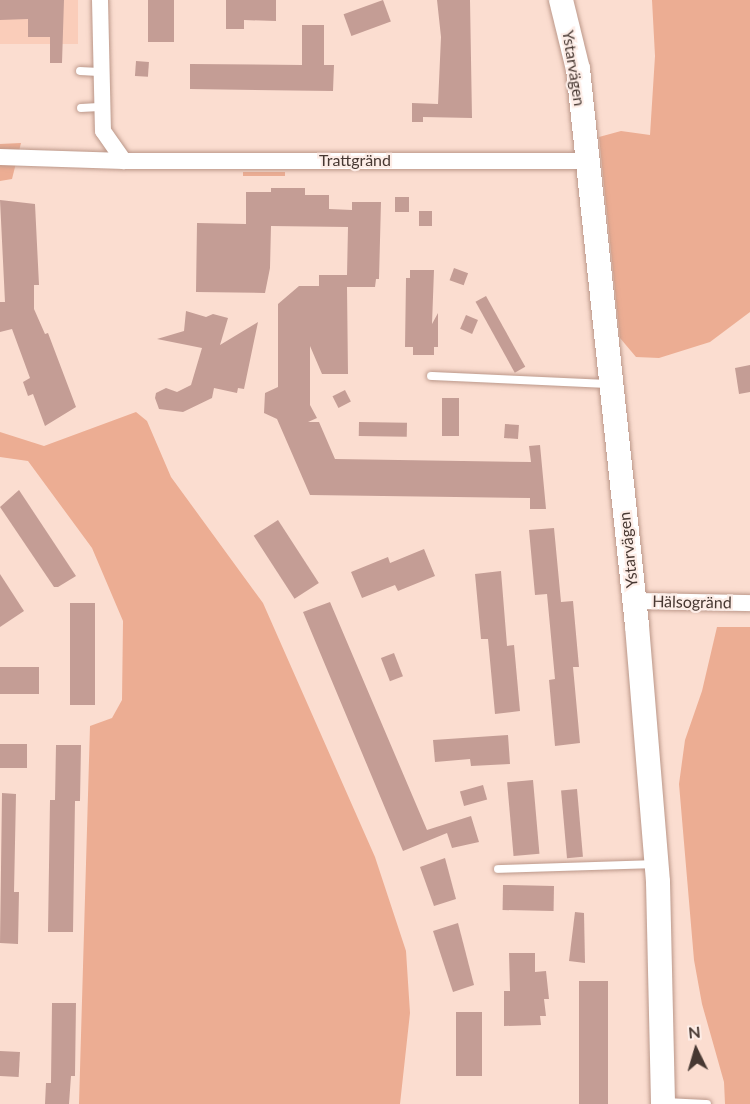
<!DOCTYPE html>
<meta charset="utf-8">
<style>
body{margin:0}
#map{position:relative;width:750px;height:1104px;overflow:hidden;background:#fbddd0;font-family:Lato,sans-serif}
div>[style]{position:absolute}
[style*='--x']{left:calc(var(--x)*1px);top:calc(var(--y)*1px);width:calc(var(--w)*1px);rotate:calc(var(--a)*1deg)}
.built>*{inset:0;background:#facdba;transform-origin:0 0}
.green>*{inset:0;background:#ecad93;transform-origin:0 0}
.building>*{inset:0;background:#c49d95;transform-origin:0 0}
.roads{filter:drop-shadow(0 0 2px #bb9789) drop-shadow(0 0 2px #bb9789)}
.lane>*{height:8px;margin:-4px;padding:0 4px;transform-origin:4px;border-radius:4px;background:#fff}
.street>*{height:16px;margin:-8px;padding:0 8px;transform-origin:8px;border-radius:8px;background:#fff}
.secondary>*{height:24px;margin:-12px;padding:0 12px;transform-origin:12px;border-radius:12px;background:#fff}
span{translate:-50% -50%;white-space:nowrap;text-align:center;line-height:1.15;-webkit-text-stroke:4.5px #fdede7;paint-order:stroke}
.street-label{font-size:16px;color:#473832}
.north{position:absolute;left:666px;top:1020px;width:60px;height:60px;-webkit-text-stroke:4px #fdede7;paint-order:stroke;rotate:355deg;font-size:16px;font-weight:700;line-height:24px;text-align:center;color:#473832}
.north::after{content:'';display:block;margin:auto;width:21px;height:27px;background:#473832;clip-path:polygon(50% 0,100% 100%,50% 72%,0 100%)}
</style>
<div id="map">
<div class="built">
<i style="left:0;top:0;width:78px;height:44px"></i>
</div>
<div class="green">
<i style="clip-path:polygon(652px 0,750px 0,750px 312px,710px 342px,659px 358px,636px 357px,620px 338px,599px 137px,621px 131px,650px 135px,655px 56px)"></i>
<i style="clip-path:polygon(21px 143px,12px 179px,0 181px,0 144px)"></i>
<i style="left:243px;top:172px;width:42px;height:4px"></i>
<i style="clip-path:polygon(136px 412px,147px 421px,171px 477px,263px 603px,375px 857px,406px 951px,410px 1013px,400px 1104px,79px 1104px,90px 726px,112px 718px,122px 700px,123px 621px,92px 548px,28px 461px,0 457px,0 432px,44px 446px)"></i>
<i style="clip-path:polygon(717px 627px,750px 627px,750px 1104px,725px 1104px,724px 1082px,702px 1004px,694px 960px,679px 784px,685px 740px,702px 691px)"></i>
</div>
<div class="building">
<i style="clip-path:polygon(0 0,64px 0,62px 63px,50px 63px,50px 37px,28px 37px,28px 19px,0 20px)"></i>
<i style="left:148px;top:0;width:26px;height:42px"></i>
<i style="clip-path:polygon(226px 0,276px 0,276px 21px,244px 20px,244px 29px,226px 29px)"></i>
<i style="left:383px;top:0;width:23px;height:42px;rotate:70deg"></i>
<i style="clip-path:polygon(437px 0,470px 0,472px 118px,423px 117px,423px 122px,412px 122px,412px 103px,438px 104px,441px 37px)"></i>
<i style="clip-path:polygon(302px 25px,324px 25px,324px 65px,334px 65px,333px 91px,190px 89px,190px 64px,302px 65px)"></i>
<i style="left:136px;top:61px;width:13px;height:15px;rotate:4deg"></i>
<i style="clip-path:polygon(271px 188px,305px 188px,305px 195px,329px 195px,329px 209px,352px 210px,352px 202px,381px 202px,379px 279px,376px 279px,375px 287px,347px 287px,348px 374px,322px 374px,310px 346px,310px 405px,317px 418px,308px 422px,319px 422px,335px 459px,531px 462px,529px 446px,540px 445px,546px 509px,530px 509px,530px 498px,310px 495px,277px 419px,264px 413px,265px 393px,278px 387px,278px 304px,299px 286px,319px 286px,319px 275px,347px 275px,348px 227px,271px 226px,270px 268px,265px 293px,196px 292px,197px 223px,246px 224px,246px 192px,271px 192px)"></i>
<i style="left:395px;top:197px;width:14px;height:15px"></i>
<i style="clip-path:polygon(0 200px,35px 204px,39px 285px,34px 285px,34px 309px,45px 334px,48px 333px,76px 407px,45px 426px,33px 394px,28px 396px,23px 382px,30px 378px,12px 329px,0 332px,0 302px,5px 302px)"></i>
<i style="left:419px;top:211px;width:13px;height:15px"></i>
<i style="left:454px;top:268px;width:15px;height:13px;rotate:20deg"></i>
<i style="clip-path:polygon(410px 270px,434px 270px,432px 324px,438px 313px,438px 347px,434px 347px,434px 355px,413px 355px,413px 347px,405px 347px,406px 278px,410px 278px)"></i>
<i style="left:486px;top:296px;width:81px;height:12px;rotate:61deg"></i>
<i style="clip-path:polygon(186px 311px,206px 317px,213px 314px,228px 318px,220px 345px,258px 322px,244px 389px,238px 388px,237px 393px,214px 388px,212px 398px,183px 412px,159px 409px,155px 398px,156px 393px,166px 388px,177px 392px,191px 385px,202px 348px,157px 339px,184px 331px)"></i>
<i style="left:466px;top:315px;width:13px;height:15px;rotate:23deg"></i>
<i style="clip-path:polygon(750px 365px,750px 392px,739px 394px,735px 368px)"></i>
<i style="left:345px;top:390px;width:13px;height:14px;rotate:63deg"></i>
<i style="left:442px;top:398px;width:17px;height:38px"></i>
<i style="left:359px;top:422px;width:48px;height:14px;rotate:1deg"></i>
<i style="left:505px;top:424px;width:14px;height:14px;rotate:4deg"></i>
<i style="clip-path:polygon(19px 490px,76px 576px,58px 587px,54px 587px,0 507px)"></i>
<i style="left:278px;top:520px;width:75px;height:29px;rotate:57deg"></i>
<i style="clip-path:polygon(554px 528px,561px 602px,573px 601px,579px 667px,573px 667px,580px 743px,555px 746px,549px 680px,555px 679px,547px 594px,535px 595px,529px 530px)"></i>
<i style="clip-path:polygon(424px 549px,435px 576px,398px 591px,395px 585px,362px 598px,351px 572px,388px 557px,390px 563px)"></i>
<i style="clip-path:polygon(501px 571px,507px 646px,514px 645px,520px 711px,495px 714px,488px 639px,481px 639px,475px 574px)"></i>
<i style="clip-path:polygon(0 574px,24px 611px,0 627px)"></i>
<i style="clip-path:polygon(330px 602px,427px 830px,471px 816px,479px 842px,452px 848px,447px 833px,403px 851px,303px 612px)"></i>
<i style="left:70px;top:603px;width:25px;height:102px"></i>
<i style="left:394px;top:653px;width:25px;height:14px;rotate:69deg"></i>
<i style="left:0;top:667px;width:39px;height:27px"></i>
<i style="clip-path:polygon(508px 735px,510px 764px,471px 766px,470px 759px,435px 762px,433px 740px)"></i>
<i style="left:0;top:744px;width:27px;height:24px"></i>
<i style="clip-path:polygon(56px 745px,81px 745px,80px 801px,75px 801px,73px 932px,48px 932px,50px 800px,55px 800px)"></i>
<i style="left:533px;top:780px;width:74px;height:26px;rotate:85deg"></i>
<i style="left:483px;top:785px;width:15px;height:24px;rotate:74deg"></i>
<i style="left:577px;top:789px;width:68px;height:16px;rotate:85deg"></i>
<i style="clip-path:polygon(2px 793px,16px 794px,14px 892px,19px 892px,18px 944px,0 943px)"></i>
<i style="clip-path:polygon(445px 858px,456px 899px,434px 906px,420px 867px)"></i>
<i style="left:503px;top:885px;width:51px;height:25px;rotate:1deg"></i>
<i style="clip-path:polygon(575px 912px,584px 913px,585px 963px,569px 961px)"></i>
<i style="clip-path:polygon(458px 923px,474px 985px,453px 992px,433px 931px)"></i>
<i style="clip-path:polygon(509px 953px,535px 953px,535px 972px,546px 971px,549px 999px,544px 999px,546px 1016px,540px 1016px,541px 1025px,504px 1026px,504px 991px,510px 991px)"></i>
<i style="left:579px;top:981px;width:29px;height:123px"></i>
<i style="clip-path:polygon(52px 1003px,76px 1003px,75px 1076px,71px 1076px,69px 1104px,45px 1104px,46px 1083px,51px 1083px)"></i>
<i style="left:456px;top:1012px;width:26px;height:64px"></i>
<i style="left:0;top:1051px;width:20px;height:25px;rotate:3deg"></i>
</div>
<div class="roads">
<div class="lane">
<i style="--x:80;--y:71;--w:19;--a:3"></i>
<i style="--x:81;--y:108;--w:18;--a:-3"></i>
<i style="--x:431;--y:376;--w:178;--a:2.6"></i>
<i style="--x:498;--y:869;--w:155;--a:-1.8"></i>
<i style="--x:664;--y:1102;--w:43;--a:2.7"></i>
</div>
<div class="street">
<i style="--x:100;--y:0;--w:131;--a:88.7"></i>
<i style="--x:103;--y:131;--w:37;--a:55"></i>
<i style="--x:0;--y:157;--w:124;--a:1.8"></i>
<i style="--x:124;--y:161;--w:462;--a:0"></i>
<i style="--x:633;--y:601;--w:117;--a:1"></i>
</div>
<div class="secondary">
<i style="--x:561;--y:0;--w:71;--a:76.2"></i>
<i style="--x:578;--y:69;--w:560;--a:83.95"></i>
<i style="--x:637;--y:626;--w:257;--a:85.3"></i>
<i style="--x:658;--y:882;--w:222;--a:88.7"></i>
</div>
</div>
<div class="street-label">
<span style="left:574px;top:68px;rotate:81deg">Ystarvägen</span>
<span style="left:355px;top:160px">Trattgränd</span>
<span style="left:628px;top:550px;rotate:-96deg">Ystarvägen</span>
<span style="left:692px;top:602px;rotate:1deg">Hälsogränd</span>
</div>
<div class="north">N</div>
</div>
